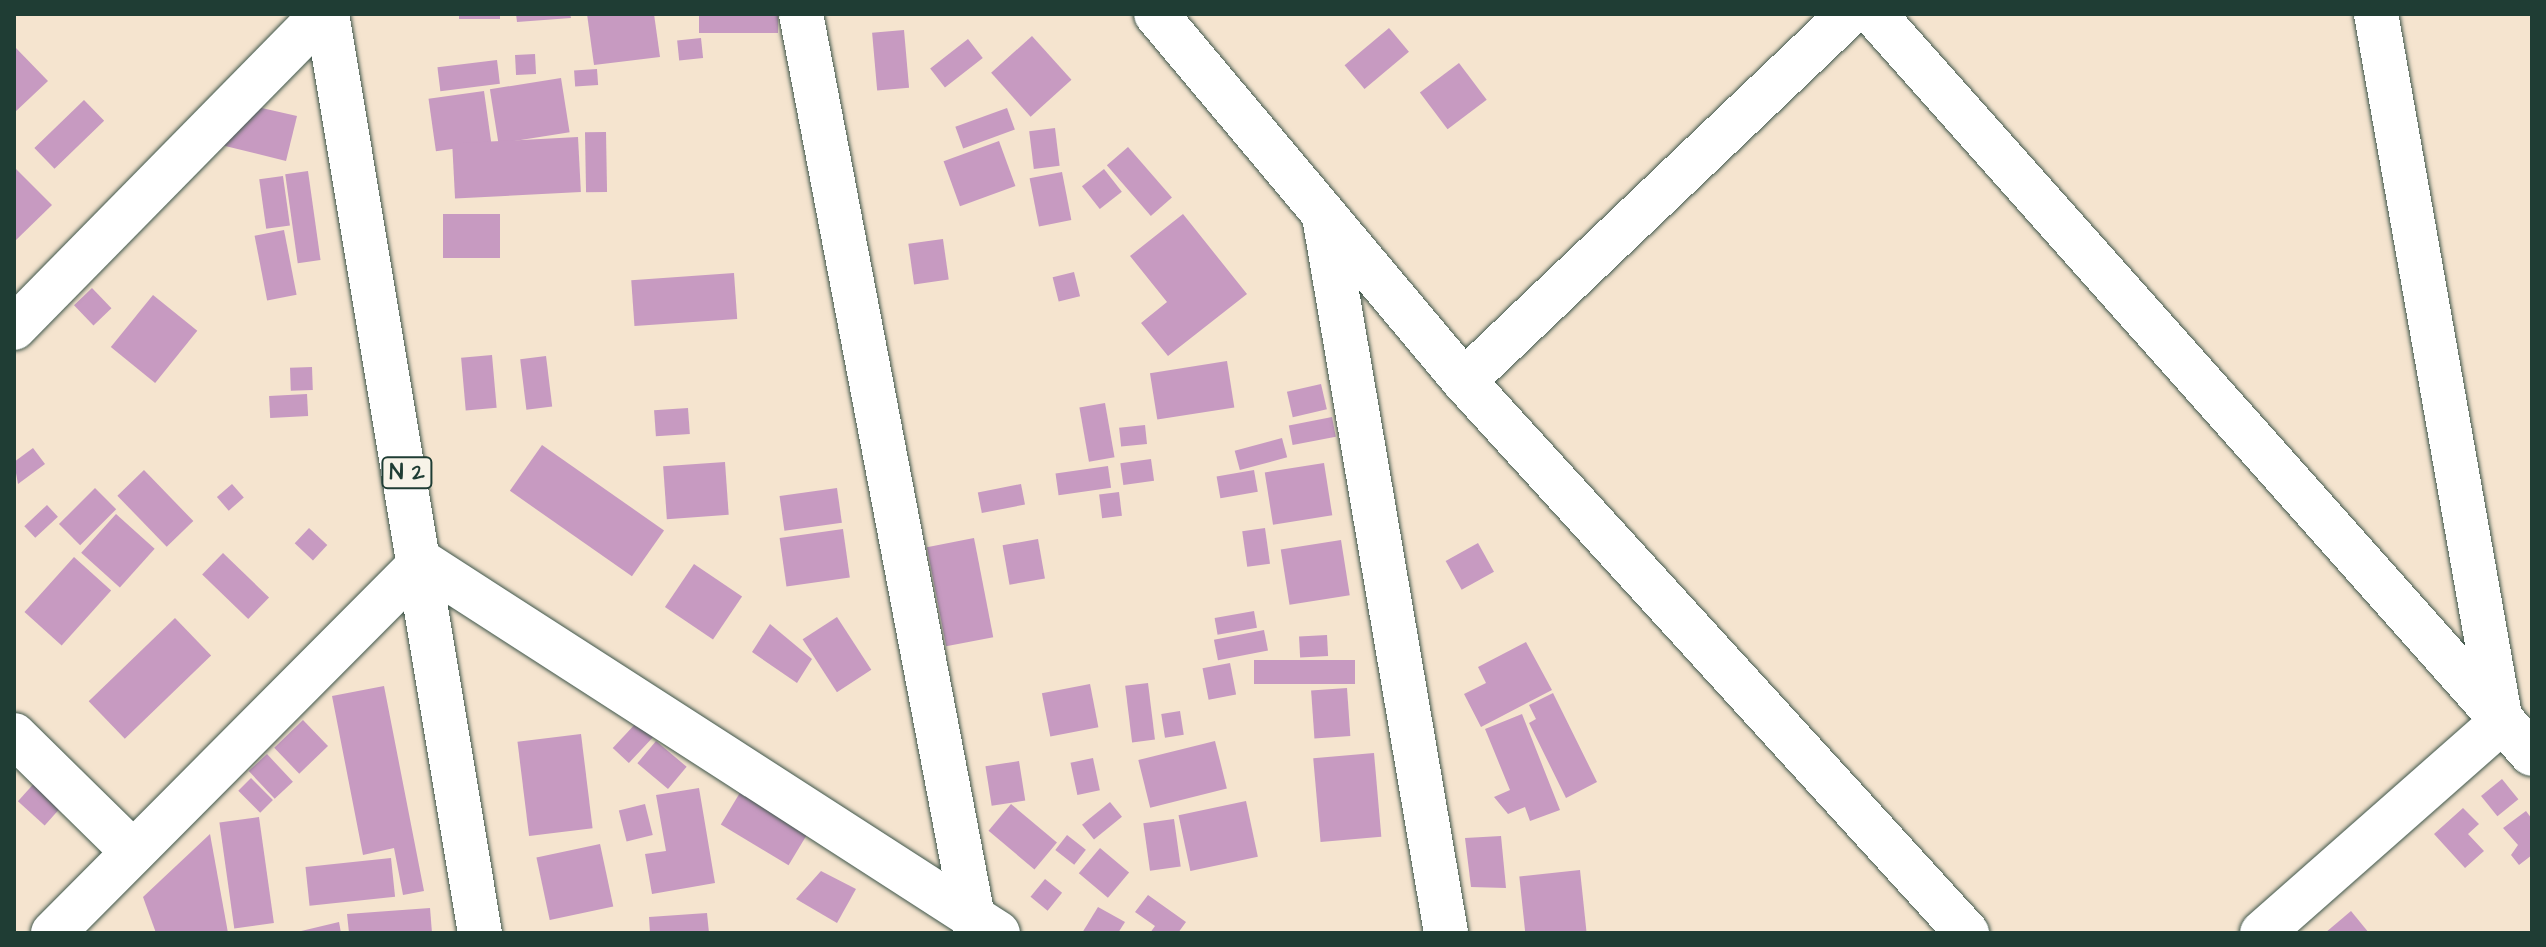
<!DOCTYPE html>
<style>
body{margin:0}
#map{position:relative;width:2546px;height:947px;overflow:hidden;background:#f5e4cf;font-family:"Architects Daughter",sans-serif}
div>[style]{position:absolute}
[style*='--x']{left:calc(var(--x)*1px);top:calc(var(--y)*1px);width:calc(var(--w)*1px);rotate:calc(var(--a)*1deg)}
.building>*{inset:0;background:#c79ac1;transform-origin:0 0}
.roads{filter:drop-shadow(0 0 2px #3f564b) drop-shadow(0 0 2px #3f564b)}
.minor>*{height:44px;margin:-22px;padding:0 22px;transform-origin:22px;border-radius:22px;background:#fff}
.major>*{height:44px;margin:-22px;padding:0 22px;transform-origin:22px;border-radius:22px;background:#fff}
span{translate:-50% -50%;white-space:nowrap;text-align:center;line-height:1.15;-webkit-text-stroke:6px #f7f3e8;paint-order:stroke}
.shield-label span{padding:2px 6px;background:#f7f3e8;border:2px solid;border-radius:6px;-webkit-text-stroke-width:0}
.shield-label{font-size:22px;color:#1f3d34;font-weight:700}
.frame{position:absolute;inset:0;border:16px solid #1f3d34;pointer-events:none}
</style>
<div id="map">
<div class="building">
<i style="left:459px;top:14px;width:41px;height:5px"></i>
<i style="clip-path:polygon(516px 14px,570px 14px,571px 18px,517px 22px)"></i>
<i style="clip-path:polygon(587px 14px,654px 14px,660px 57px,594px 65px)"></i>
<i style="left:699px;top:14px;width:79px;height:19px"></i>
<i style="left:1389px;top:28px;width:31px;height:58px;rotate:50deg"></i>
<i style="left:904px;top:30px;width:58px;height:32px;rotate:85deg"></i>
<i style="left:1032px;top:36px;width:59px;height:55px;rotate:48deg"></i>
<i style="left:701px;top:38px;width:20px;height:24px;rotate:84deg"></i>
<i style="left:968px;top:39px;width:24px;height:48px;rotate:52deg"></i>
<i style="clip-path:polygon(14px 46px,48px 81px,14px 113px)"></i>
<i style="left:535px;top:54px;width:20px;height:20px;rotate:87deg"></i>
<i style="left:497px;top:60px;width:24px;height:60px;rotate:83deg"></i>
<i style="left:1459px;top:63px;width:46px;height:49px;rotate:53deg"></i>
<i style="left:597px;top:69px;width:16px;height:23px;rotate:86deg"></i>
<i style="left:561px;top:78px;width:55px;height:72px;rotate:81deg"></i>
<i style="left:484px;top:91px;width:53px;height:56px;rotate:82deg"></i>
<i style="left:84px;top:100px;width:29px;height:69px;rotate:46deg"></i>
<i style="clip-path:polygon(249px 105px,297px 116px,286px 161px,217px 144px)"></i>
<i style="left:1007px;top:108px;width:23px;height:55px;rotate:70deg"></i>
<i style="left:1055px;top:128px;width:38px;height:26px;rotate:83deg"></i>
<i style="left:606px;top:132px;width:60px;height:21px;rotate:89deg"></i>
<i style="left:578px;top:137px;width:55px;height:126px;rotate:87deg"></i>
<i style="left:999px;top:141px;width:48px;height:59px;rotate:70deg"></i>
<i style="left:1128px;top:147px;width:67px;height:28px;rotate:49deg"></i>
<i style="clip-path:polygon(14px 167px,52px 205px,14px 242px)"></i>
<i style="left:1104px;top:169px;width:29px;height:28px;rotate:52deg"></i>
<i style="left:308px;top:171px;width:90px;height:23px;rotate:82deg"></i>
<i style="left:1062px;top:172px;width:49px;height:33px;rotate:79deg"></i>
<i style="left:283px;top:176px;width:50px;height:24px;rotate:82deg"></i>
<i style="left:443px;top:214px;width:57px;height:44px"></i>
<i style="clip-path:polygon(1183px 214px,1247px 294px,1168px 356px,1141px 323px,1167px 302px,1130px 256px)"></i>
<i style="left:284px;top:230px;width:66px;height:30px;rotate:79deg"></i>
<i style="left:943px;top:239px;width:41px;height:35px;rotate:82deg"></i>
<i style="left:1074px;top:272px;width:25px;height:22px;rotate:76deg"></i>
<i style="left:734px;top:273px;width:46px;height:103px;rotate:86deg"></i>
<i style="left:92px;top:288px;width:28px;height:25px;rotate:46deg"></i>
<i style="left:153px;top:295px;width:57px;height:67px;rotate:39deg"></i>
<i style="left:492px;top:355px;width:53px;height:31px;rotate:85deg"></i>
<i style="left:546px;top:356px;width:51px;height:26px;rotate:83deg"></i>
<i style="left:1227px;top:361px;width:47px;height:78px;rotate:81deg"></i>
<i style="left:312px;top:367px;width:23px;height:22px;rotate:88deg"></i>
<i style="left:1321px;top:384px;width:26px;height:35px;rotate:77deg"></i>
<i style="left:307px;top:394px;width:22px;height:38px;rotate:87deg"></i>
<i style="left:1105px;top:403px;width:55px;height:26px;rotate:80deg"></i>
<i style="left:688px;top:408px;width:26px;height:34px;rotate:86deg"></i>
<i style="left:1332px;top:417px;width:20px;height:44px;rotate:79deg"></i>
<i style="left:1145px;top:425px;width:19px;height:26px;rotate:84deg"></i>
<i style="left:1282px;top:438px;width:20px;height:49px;rotate:75deg"></i>
<i style="left:542px;top:445px;width:149px;height:56px;rotate:35deg"></i>
<i style="clip-path:polygon(33px 448px,45px 464px,18px 484px,14px 462px)"></i>
<i style="left:1151px;top:459px;width:22px;height:31px;rotate:82deg"></i>
<i style="left:725px;top:462px;width:53px;height:62px;rotate:86deg"></i>
<i style="left:1324px;top:463px;width:53px;height:60px;rotate:81deg"></i>
<i style="left:1108px;top:466px;width:22px;height:53px;rotate:82deg"></i>
<i style="left:144px;top:470px;width:71px;height:37px;rotate:46deg"></i>
<i style="left:1254px;top:470px;width:22px;height:38px;rotate:80deg"></i>
<i style="left:232px;top:484px;width:18px;height:20px;rotate:49deg"></i>
<i style="left:1021px;top:484px;width:21px;height:44px;rotate:79deg"></i>
<i style="left:95px;top:488px;width:30px;height:51px;rotate:45deg"></i>
<i style="left:837px;top:488px;width:35px;height:58px;rotate:82deg"></i>
<i style="left:1119px;top:492px;width:24px;height:20px;rotate:83deg"></i>
<i style="left:47px;top:505px;width:16px;height:31px;rotate:47deg"></i>
<i style="left:116px;top:514px;width:52px;height:52px;rotate:42deg"></i>
<i style="left:309px;top:528px;width:25px;height:21px;rotate:43deg"></i>
<i style="left:1265px;top:528px;width:36px;height:23px;rotate:82deg"></i>
<i style="left:843px;top:529px;width:49px;height:64px;rotate:82deg"></i>
<i style="left:974px;top:538px;width:101px;height:48px;rotate:79deg"></i>
<i style="left:1038px;top:539px;width:40px;height:36px;rotate:80deg"></i>
<i style="left:1341px;top:540px;width:56px;height:61px;rotate:81deg"></i>
<i style="left:1478px;top:543px;width:33px;height:37px;rotate:61deg"></i>
<i style="left:223px;top:553px;width:64px;height:30px;rotate:44deg"></i>
<i style="left:74px;top:557px;width:50px;height:74px;rotate:42deg"></i>
<i style="left:694px;top:564px;width:58px;height:52px;rotate:34deg"></i>
<i style="left:1254px;top:611px;width:17px;height:40px;rotate:80deg"></i>
<i style="left:837px;top:617px;width:63px;height:41px;rotate:57deg"></i>
<i style="left:175px;top:618px;width:52px;height:120px;rotate:46deg"></i>
<i style="clip-path:polygon(770px 624px,812px 659px,797px 683px,752px 652px)"></i>
<i style="left:1264px;top:630px;width:21px;height:51px;rotate:79deg"></i>
<i style="left:1327px;top:635px;width:21px;height:28px;rotate:87deg"></i>
<i style="clip-path:polygon(1526px 642px,1552px 690px,1481px 727px,1464px 694px,1486px 683px,1478px 667px)"></i>
<i style="left:1355px;top:660px;width:24px;height:101px;rotate:90deg"></i>
<i style="left:1230px;top:663px;width:32px;height:28px;rotate:79deg"></i>
<i style="left:1148px;top:683px;width:57px;height:23px;rotate:83deg"></i>
<i style="left:1090px;top:684px;width:44px;height:49px;rotate:79deg"></i>
<i style="clip-path:polygon(384px 686px,424px 891px,403px 895px,394px 848px,363px 855px,332px 696px)"></i>
<i style="left:1347px;top:688px;width:48px;height:36px;rotate:86deg"></i>
<i style="clip-path:polygon(1553px 693px,1597px 782px,1566px 798px,1529px 723px,1536px 719px,1529px 705px)"></i>
<i style="left:1180px;top:711px;width:24px;height:19px;rotate:81deg"></i>
<i style="clip-path:polygon(1522px 714px,1560px 810px,1530px 821px,1525px 807px,1508px 814px,1494px 797px,1510px 790px,1485px 729px)"></i>
<i style="left:303px;top:720px;width:36px;height:40px;rotate:46deg"></i>
<i style="left:638px;top:721px;width:22px;height:37px;rotate:43deg"></i>
<i style="left:581px;top:734px;width:95px;height:64px;rotate:83deg"></i>
<i style="left:656px;top:741px;width:40px;height:29px;rotate:40deg"></i>
<i style="left:1215px;top:741px;width:49px;height:79px;rotate:76deg"></i>
<i style="left:1374px;top:753px;width:84px;height:61px;rotate:85deg"></i>
<i style="left:267px;top:754px;width:38px;height:25px;rotate:47deg"></i>
<i style="left:1093px;top:758px;width:33px;height:23px;rotate:78deg"></i>
<i style="left:1019px;top:761px;width:40px;height:34px;rotate:81deg"></i>
<i style="left:251px;top:778px;width:31px;height:18px;rotate:45deg"></i>
<i style="left:38px;top:779px;width:36px;height:30px;rotate:42deg"></i>
<i style="left:2502px;top:779px;width:26px;height:27px;rotate:51deg"></i>
<i style="left:744px;top:786px;width:79px;height:45px;rotate:31deg"></i>
<i style="clip-path:polygon(699px 788px,715px 883px,652px 894px,645px 854px,666px 851px,656px 795px)"></i>
<i style="left:1246px;top:801px;width:57px;height:69px;rotate:78deg"></i>
<i style="left:1110px;top:802px;width:19px;height:36px;rotate:51deg"></i>
<i style="left:645px;top:804px;width:32px;height:27px;rotate:76deg"></i>
<i style="left:1011px;top:804px;width:60px;height:35px;rotate:40deg"></i>
<i style="clip-path:polygon(2463px 808px,2479px 824px,2468px 834px,2484px 851px,2465px 868px,2434px 834px)"></i>
<i style="clip-path:polygon(2526px 811px,2532px 819px,2532px 855px,2519px 865px,2511px 855px,2518px 845px,2503px 828px)"></i>
<i style="left:259px;top:817px;width:107px;height:40px;rotate:82deg"></i>
<i style="left:1174px;top:819px;width:48px;height:31px;rotate:82deg"></i>
<i style="clip-path:polygon(210px 834px,228px 933px,156px 933px,143px 897px)"></i>
<i style="left:1067px;top:835px;width:24px;height:19px;rotate:38deg"></i>
<i style="clip-path:polygon(1501px 836px,1506px 888px,1471px 887px,1465px 838px)"></i>
<i style="left:600px;top:844px;width:64px;height:65px;rotate:78deg"></i>
<i style="left:1100px;top:848px;width:38px;height:33px;rotate:40deg"></i>
<i style="left:391px;top:858px;width:39px;height:86px;rotate:84deg"></i>
<i style="left:1580px;top:870px;width:63px;height:61px;rotate:84deg"></i>
<i style="clip-path:polygon(821px 871px,856px 889px,837px 923px,796px 899px)"></i>
<i style="left:1045px;top:879px;width:22px;height:23px;rotate:39deg"></i>
<i style="clip-path:polygon(1148px 895px,1186px 922px,1178px 933px,1150px 933px,1155px 926px,1135px 912px)"></i>
<i style="clip-path:polygon(1098px 907px,1125px 922px,1118px 933px,1082px 933px)"></i>
<i style="clip-path:polygon(430px 908px,432px 933px,349px 933px,347px 914px)"></i>
<i style="clip-path:polygon(2351px 911px,2369px 933px,2325px 933px)"></i>
<i style="clip-path:polygon(707px 913px,709px 933px,650px 933px,649px 917px)"></i>
<i style="clip-path:polygon(339px 922px,341px 933px,297px 933px,297px 932px)"></i>
</div>
<div class="roads">
<div class="minor">
<i style="--x:801;--y:14;--w:936;--a:79.22"></i>
<i style="--x:1156;--y:14;--w:479;--a:50"></i>
<i style="--x:1464;--y:381;--w:747;--a:47.66"></i>
<i style="--x:1874;--y:14;--w:990;--a:48.36"></i>
<i style="--x:1324;--y:216;--w:727;--a:80.34"></i>
<i style="--x:14;--y:328;--w:441;--a:-45.5"></i>
<i style="--x:1464;--y:381;--w:532;--a:-43.63"></i>
<i style="--x:14;--y:735;--w:167;--a:44.5"></i>
<i style="--x:53;--y:933;--w:523;--a:-45.15"></i>
<i style="--x:422;--y:562;--w:685;--a:32.79"></i>
<i style="--x:2262;--y:933;--w:319;--a:-41.4"></i>
<i style="--x:2501;--y:722;--w:719;--a:-100.01"></i>
</div>
<div class="major">
<i style="--x:327;--y:14;--w:932;--a:80.55"></i>
</div>
</div>
<div class="shield-label">
<span style="left:407px;top:473px">N 2</span>
</div>
<div class="frame"></div>
</div>
